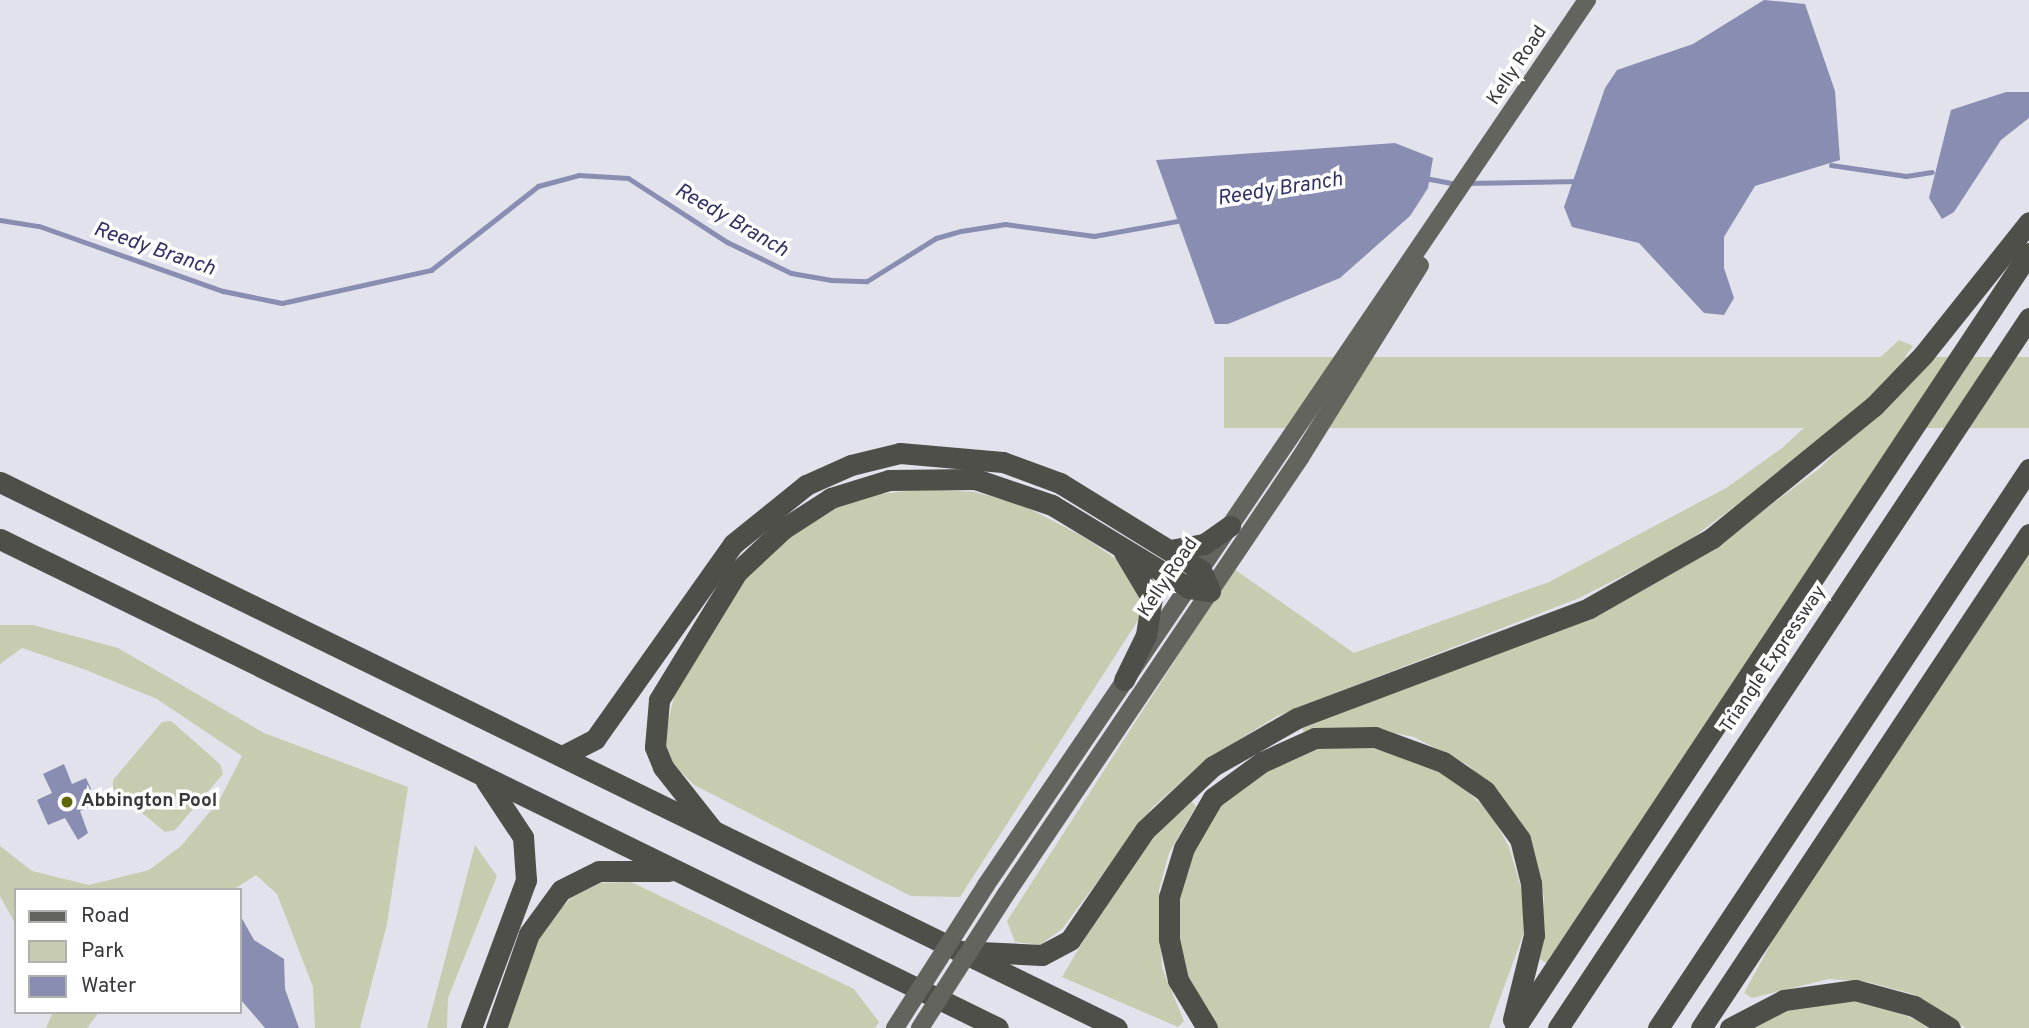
<!DOCTYPE html>
<style>
body{margin:0}
#map{position:relative;width:2029px;height:1028px;overflow:hidden;background:#e1e2eb;font-family:Overpass,sans-serif}
div>[style]{position:absolute}
[style*='--x']{left:calc(var(--x)*1px);top:calc(var(--y)*1px);width:calc(var(--w)*1px);rotate:calc(var(--a)*1deg)}
.green>*{inset:0;background:#c7ccb0;transform-origin:0 0}
.water>*{inset:0;background:#8a8db2}
.stream>*{height:5px;margin:-2.5px;padding:0 2.5px;transform-origin:2.5px;border-radius:2.5px;background:#8a8db2}
.major>*{height:18px;margin:-9px;padding:0 9px;transform-origin:9px;border-radius:9px;background:#62645d}
.highway>*{height:21px;margin:-10.5px;padding:0 10.5px;transform-origin:10.5px;border-radius:10.5px;background:#4e4f48}
.major-bridge>*{height:18px;margin:-9px;padding:0 9px;transform-origin:9px;border-radius:9px;background:#62645d}
.dots>*{width:19px;height:19px;translate:-50% -50%;box-sizing:border-box;border:4px solid #fff;border-radius:50%}
span{translate:-50% -50%;white-space:nowrap;text-align:center;line-height:1.15;-webkit-text-stroke:7px #fff;paint-order:stroke}
.street-label{font-size:19px;color:#39393d}
.poi-label{font-size:19px;color:#39393d;font-weight:700}
.left{translate:0 -50%;text-align:left}
.water-label{font-size:21px;color:#333264;font-style:italic}
.legend{position:absolute;left:14px;top:888px;width:228px;height:126px;box-sizing:border-box;background:#fff;border:2px solid #b0b0b1;margin:0;padding:9px 12px;list-style:none;font-size:21px;color:#39393d}
.legend li{display:flex;align-items:center;gap:14px;height:35px}
.legend b{width:35px;border:2px solid #b0b0b1}
</style>
<div id="map">
<div class="green">
<i style="clip-path:polygon(1899px 340px,1913px 346px,1889px 378px,1816px 446px,1680px 547px,1579px 598px,1277px 716px,1203px 762px,1152px 808px,1062px 929px,1040px 945px,1015px 942px,1007px 921px,1234px 569px,1354px 653px,1549px 582px,1726px 488px,1782px 448px)"></i>
<i style="left:2029px;top:357px;width:71px;height:805px;rotate:90deg"></i>
<i style="clip-path:polygon(1928px 360px,1937px 366px,1909px 417px,1547px 963px,1538px 958px,1544px 898px,1531px 845px,1503px 800px,1468px 765px,1414px 737px,1368px 728px,1304px 733px,1301px 725px,1589px 618px,1706px 554px,1820px 468px)"></i>
<i style="clip-path:polygon(923px 489px,975px 492px,1022px 505px,1084px 537px,1119px 561px,1138px 586px,1144px 611px,960px 897px,911px 896px,694px 785px,673px 764px,664px 739px,678px 680px,743px 580px,780px 542px,822px 513px,873px 495px)"></i>
<i style="clip-path:polygon(2029px 550px,2029px 1028px,1966px 1028px,1913px 994px,1868px 982px,1829px 979px,1752px 998px,1744px 993px,1787px 914px)"></i>
<i style="clip-path:polygon(0 625px,33px 625px,118px 648px,264px 733px,408px 787px,387px 924px,360px 1028px,315px 1028px,313px 987px,277px 894px,256px 875px,233px 890px,16px 890px,16px 925px,0 896px,0 846px,32px 871px,89px 885px,149px 870px,181px 846px,219px 801px,242px 756px,157px 699px,86px 670px,22px 648px,0 664px)"></i>
<i style="clip-path:polygon(171px 721px,220px 764px,223px 774px,175px 830px,165px 832px,113px 789px,113px 780px,162px 722px)"></i>
<i style="clip-path:polygon(1364px 746px,1409px 756px,1456px 781px,1490px 812px,1509px 847px,1524px 898px,1523px 935px,1489px 1028px,1216px 1028px,1187px 979px,1177px 938px,1177px 898px,1191px 852px,1218px 806px,1279px 761px,1319px 748px)"></i>
<i style="clip-path:polygon(1189px 799px,1196px 806px,1169px 853px,1159px 890px,1162px 968px,1184px 1021px,1178px 1027px,1062px 977px,1126px 869px)"></i>
<i style="clip-path:polygon(475px 845px,497px 876px,448px 998px,447px 1028px,427px 1028px)"></i>
<i style="clip-path:polygon(631px 882px,854px 989px,879px 1022px,875px 1028px,507px 1028px,517px 986px,543px 927px,572px 897px,601px 883px)"></i>
<i style="clip-path:polygon(1816px 999px,1861px 999px,1938px 1028px,1746px 1028px,1769px 1013px)"></i>
<i style="clip-path:polygon(53px 1012px,99px 1012px,87px 1028px,46px 1028px)"></i>
</div>
<div class="water">
<i style="clip-path:polygon(1764px 0,1805px 4px,1835px 91px,1840px 160px,1755px 186px,1724px 237px,1724px 268px,1734px 298px,1724px 315px,1704px 313px,1639px 243px,1572px 227px,1564px 207px,1605px 88px,1617px 70px,1693px 44px)"></i>
<i style="clip-path:polygon(2006px 92px,2029px 92px,2029px 118px,2001px 140px,1954px 212px,1942px 219px,1929px 198px,1951px 110px)"></i>
<i style="clip-path:polygon(1395px 143px,1433px 158px,1428px 188px,1410px 216px,1340px 278px,1228px 324px,1215px 324px,1156px 160px)"></i>
<i style="clip-path:polygon(64px 764px,72px 784px,86px 778px,98px 804px,80px 811px,88px 833px,78px 840px,65px 818px,48px 825px,37px 800px,52px 793px,43px 774px)"></i>
<i style="clip-path:polygon(240px 915px,254px 940px,284px 959px,285px 989px,299px 1028px,265px 1028px,241px 1000px)"></i>
</div>
<div class="stream">
<i style="--x:1831;--y:165;--w:76;--a:8.3"></i>
<i style="--x:1906;--y:176;--w:26;--a:-9"></i>
<i style="--x:1425;--y:178;--w:33;--a:11"></i>
<i style="--x:1467;--y:183;--w:113;--a:-1"></i>
<i style="--x:0;--y:220;--w:39;--a:9"></i>
<i style="--x:39;--y:226;--w:195;--a:19.5"></i>
<i style="--x:223;--y:291;--w:60;--a:11.5"></i>
<i style="--x:282;--y:303;--w:153;--a:-12.5"></i>
<i style="--x:431;--y:270;--w:136;--a:-38.1"></i>
<i style="--x:538;--y:186;--w:42;--a:-15"></i>
<i style="--x:579;--y:175;--w:49;--a:3.5"></i>
<i style="--x:628;--y:178;--w:118;--a:32.9"></i>
<i style="--x:727;--y:242;--w:71;--a:25.8"></i>
<i style="--x:791;--y:273;--w:41;--a:9.9"></i>
<i style="--x:831;--y:280;--w:36;--a:2"></i>
<i style="--x:867;--y:281;--w:81;--a:-31.9"></i>
<i style="--x:936;--y:238;--w:26;--a:-16"></i>
<i style="--x:961;--y:231;--w:45;--a:-9"></i>
<i style="--x:1005;--y:224;--w:90;--a:7.7"></i>
<i style="--x:1094;--y:236;--w:84;--a:-10.2"></i>
</div>
<div class="major">
<i style="--x:986;--y:885;--w:1070;--a:-55.82"></i>
<i style="--x:1006;--y:894;--w:526;--a:-56.01"></i>
<i style="--x:1300;--y:458;--w:227;--a:-58.1"></i>
</div>
<div class="highway">
<i style="--x:0;--y:482;--w:1243;--a:26.05"></i>
<i style="--x:0;--y:539;--w:1111;--a:26.1"></i>
<i style="--x:1170;--y:550;--w:35;--a:-10"></i>
<i style="--x:1204;--y:544;--w:32;--a:-35"></i>
<i style="--x:1124;--y:680;--w:50;--a:-63.9"></i>
<i style="--x:1146;--y:635;--w:36;--a:-81"></i>
<i style="--x:1152;--y:599;--w:55;--a:-120.8"></i>
<i style="--x:562;--y:756;--w:37;--a:-27"></i>
<i style="--x:595;--y:739;--w:239;--a:-54.7"></i>
<i style="--x:733;--y:544;--w:94;--a:-38.9"></i>
<i style="--x:806;--y:485;--w:49;--a:-24"></i>
<i style="--x:851;--y:465;--w:50;--a:-13.8"></i>
<i style="--x:900;--y:453;--w:103;--a:5"></i>
<i style="--x:1003;--y:462;--w:61;--a:20.2"></i>
<i style="--x:1060;--y:483;--w:166;--a:31.7"></i>
<i style="--x:1201;--y:570;--w:23;--a:67"></i>
<i style="--x:1210;--y:591;--w:21;--a:-172"></i>
<i style="--x:1189;--y:588;--w:160;--a:-148.8"></i>
<i style="--x:1052;--y:505;--w:81;--a:-161.3"></i>
<i style="--x:975;--y:479;--w:86;--a:179.3"></i>
<i style="--x:889;--y:480;--w:61;--a:162.8"></i>
<i style="--x:831;--y:498;--w:57;--a:147.1"></i>
<i style="--x:783;--y:529;--w:63;--a:136.9"></i>
<i style="--x:737;--y:572;--w:150;--a:121.4"></i>
<i style="--x:659;--y:700;--w:47;--a:94.9"></i>
<i style="--x:655;--y:747;--w:22;--a:68"></i>
<i style="--x:663;--y:767;--w:79;--a:51.7"></i>
<i style="--x:959;--y:951;--w:83;--a:2.8"></i>
<i style="--x:1042;--y:955;--w:32;--a:-28"></i>
<i style="--x:1070;--y:940;--w:133;--a:-55.7"></i>
<i style="--x:1145;--y:830;--w:93;--a:-43.3"></i>
<i style="--x:1213;--y:766;--w:97;--a:-29.7"></i>
<i style="--x:1297;--y:718;--w:312;--a:-20.6"></i>
<i style="--x:1589;--y:608;--w:142;--a:-29.6"></i>
<i style="--x:1712;--y:538;--w:209;--a:-39.2"></i>
<i style="--x:1874;--y:406;--w:71;--a:-46.1"></i>
<i style="--x:1923;--y:355;--w:170;--a:-51.4"></i>
<i style="--x:471;--y:1028;--w:158;--a:-69.6"></i>
<i style="--x:526;--y:880;--w:43;--a:-94"></i>
<i style="--x:523;--y:837;--w:67;--a:-123.5"></i>
<i style="--x:496;--y:1028;--w:100;--a:-70.7"></i>
<i style="--x:529;--y:934;--w:54;--a:-54"></i>
<i style="--x:561;--y:890;--w:42;--a:-26.6"></i>
<i style="--x:599;--y:871;--w:70;--a:0"></i>
<i style="--x:1207;--y:1028;--w:56;--a:-121.1"></i>
<i style="--x:1178;--y:980;--w:42;--a:-102.4"></i>
<i style="--x:1169;--y:939;--w:42;--a:-90"></i>
<i style="--x:1169;--y:897;--w:51;--a:-73"></i>
<i style="--x:1184;--y:848;--w:58;--a:-59.9"></i>
<i style="--x:1213;--y:798;--w:61;--a:-36.3"></i>
<i style="--x:1262;--y:762;--w:58;--a:-24.4"></i>
<i style="--x:1315;--y:738;--w:60;--a:-1"></i>
<i style="--x:1375;--y:737;--w:72;--a:20.2"></i>
<i style="--x:1443;--y:762;--w:51;--a:34.6"></i>
<i style="--x:1485;--y:791;--w:59;--a:53.9"></i>
<i style="--x:1520;--y:839;--w:45;--a:76"></i>
<i style="--x:1531;--y:883;--w:52;--a:86.7"></i>
<i style="--x:1534;--y:935;--w:87;--a:104"></i>
<i style="--x:1515;--y:1028;--w:930;--a:-56.45"></i>
<i style="--x:1558;--y:1028;--w:852;--a:-56.44"></i>
<i style="--x:1658;--y:1028;--w:671;--a:-56.43"></i>
<i style="--x:1701;--y:1028;--w:593;--a:-56.42"></i>
<i style="--x:1730;--y:1028;--w:61;--a:-27.4"></i>
<i style="--x:1784;--y:1000;--w:72;--a:-8"></i>
<i style="--x:1855;--y:990;--w:61;--a:15.2"></i>
<i style="--x:1914;--y:1006;--w:42;--a:31.4"></i>
</div>
<div class="major-bridge">
<i style="--x:895;--y:1028;--w:169;--a:-57.5"></i>
<i style="--x:920;--y:1028;--w:159;--a:-57.3"></i>
</div>
<div class="dots">
<i style="left:67px;top:802px;background:#606708"></i>
</div>
<div class="street-label">
<span style="left:1518px;top:66px;rotate:-56deg">Kelly Road</span>
<span style="left:1169px;top:578px;rotate:-56deg">Kelly Road</span>
<span style="left:1774px;top:660px;rotate:-56deg">Triangle Expressway</span>
</div>
<div class="poi-label">
<span class="left" style="left:81px;top:802px">Abbington Pool</span>
</div>
<div class="water-label">
<span style="left:1280px;top:190px;rotate:-9deg">Reedy Branch</span>
<span style="left:731px;top:221px;rotate:30deg">Reedy Branch</span>
<span style="left:154px;top:250px;rotate:19deg">Reedy Branch</span>
</div>
<ul class="legend">
<li><b style="height:9px;background:#62645d"></b>Road</li>
<li><b style="height:19px;background:#c7ccb0"></b>Park</li>
<li><b style="height:19px;background:#8a8db2"></b>Water</li>
</ul>
</div>
